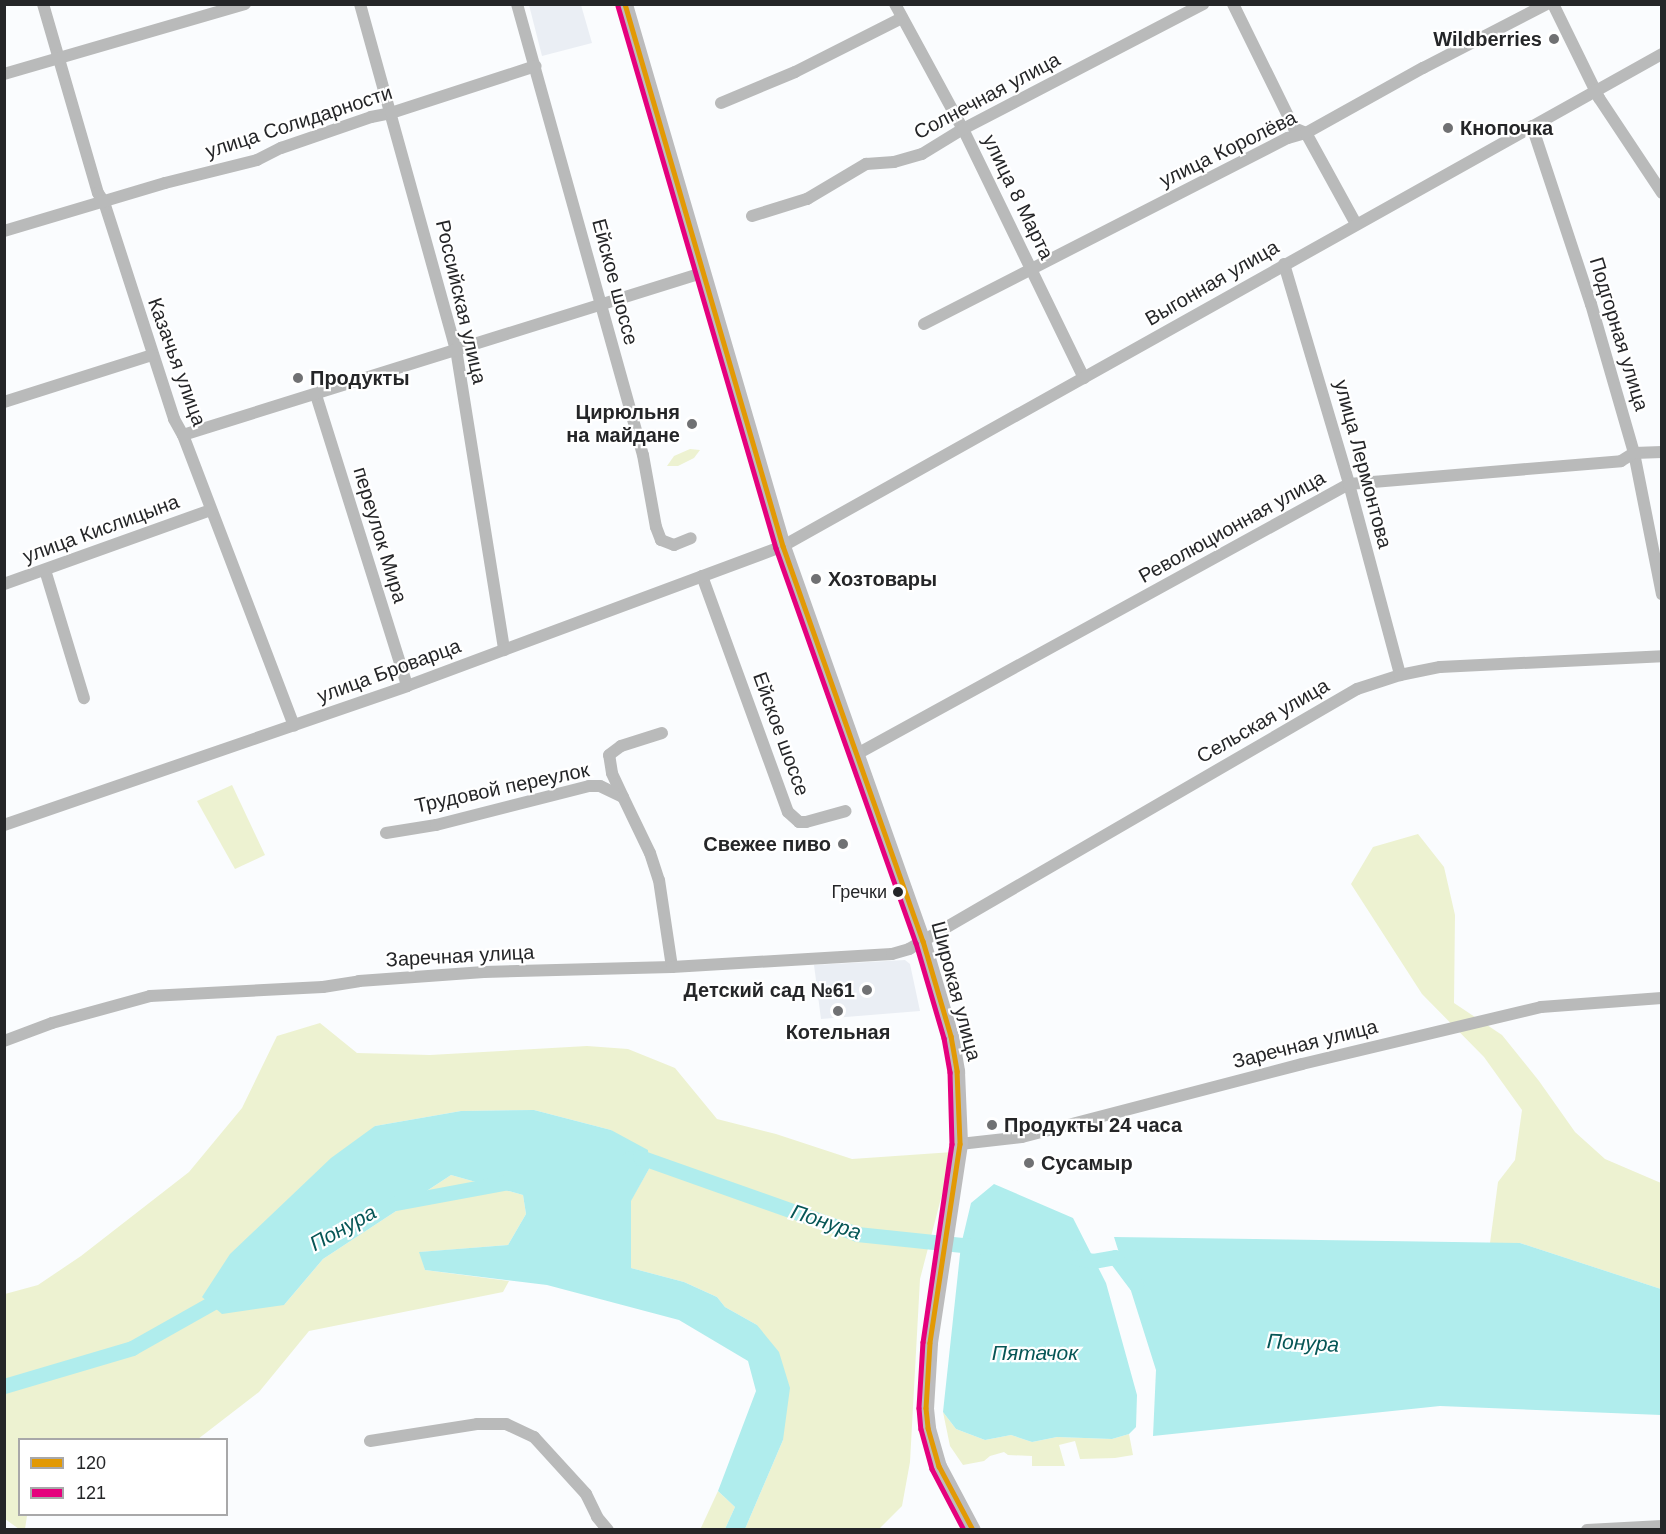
<!DOCTYPE html>
<meta charset="utf-8">
<style>
body{margin:0}
#map{position:relative;width:1666px;height:1534px;overflow:hidden;background:#fafcfe;font-family:Arial,sans-serif}
div>[style]{position:absolute}
[style*='--x']{left:calc(var(--x)*1px);top:calc(var(--y)*1px);width:calc(var(--w)*1px);rotate:calc(var(--a)*1deg)}
.built>*{inset:0;background:#eaeef4}
.green>*{inset:0;background:#edf2d1}
.water>*{inset:0;background:#b0eded}
.river>*{height:15px;margin:-7.5px;padding:0 7.5px;transform-origin:7.5px;border-radius:7.5px;background:#b0eded}
.minor>*{height:12px;margin:-6px;padding:0 6px;transform-origin:6px;border-radius:6px;background:#b9baba}
.major>*{height:15px;margin:-7.5px;padding:0 7.5px;transform-origin:7.5px;border-radius:7.5px;background:#bcbcbd}
.bus-1>*{height:4.5px;margin:-2.25px;padding:0 2.25px;transform-origin:2.25px;border-radius:2.25px;background:#e29904}
.bus-2>*{height:4.5px;margin:-2.25px;padding:0 2.25px;transform-origin:2.25px;border-radius:2.25px;background:#e5007d}
.dots>*{width:16px;height:16px;translate:-50% -50%;box-sizing:border-box;border:3px solid #fff;border-radius:50%}
span{translate:-50% -50%;white-space:nowrap;text-align:center;line-height:1.15;-webkit-text-stroke:4.5px #fff;paint-order:stroke}
.bus-label{font-size:18px;color:#252628}
.right{translate:-100% -50%;text-align:right}
.poi-label{font-size:20px;color:#252628;font-weight:700}
.left{translate:0 -50%;text-align:left}
.street-label{font-size:20px;color:#252628}
.water-label{font-size:21px;color:#065656;font-style:italic}
.frame{position:absolute;inset:0;border:6px solid #252628;pointer-events:none}
.legend{position:absolute;left:18px;top:1438px;width:210px;height:78px;box-sizing:border-box;background:#fff;border:2px solid #a8a8a9;margin:0;padding:8px 10px;list-style:none;font-size:18px;color:#252628}
.legend li{display:flex;align-items:center;gap:12px;height:30px}
.legend b{width:30px;border:2px solid #a8a8a9}
</style>
<div id="map">
<div class="built">
<i style="clip-path:polygon(529px 5px,581px 5px,592px 43px,542px 56px)"></i>
<i style="clip-path:polygon(905px 960px,910px 964px,920px 1011px,821px 1019px,814px 965px)"></i>
</div>
<div class="green">
<i style="clip-path:polygon(690px 449px,700px 450px,694px 458px,678px 466px,667px 466px,674px 456px)"></i>
<i style="clip-path:polygon(232px 785px,265px 855px,235px 869px,197px 801px)"></i>
<i style="clip-path:polygon(1418px 834px,1444px 867px,1455px 915px,1454px 1003px,1502px 1035px,1539px 1081px,1575px 1132px,1605px 1159px,1661px 1183px,1661px 1289px,1520px 1243px,1490px 1243px,1498px 1182px,1515px 1160px,1522px 1110px,1484px 1057px,1422px 994px,1351px 884px,1373px 847px)"></i>
<i style="clip-path:polygon(320px 1023px,357px 1053px,430px 1055px,587px 1046px,628px 1049px,675px 1068px,717px 1119px,776px 1134px,852px 1159px,953px 1152px,920px 1279px,910px 1462px,902px 1506px,879px 1529px,745px 1529px,783px 1440px,757px 1325px,725px 1307px,717px 1297px,684px 1282px,631px 1268px,631px 1200px,649px 1169px,611px 1130px,534px 1110px,461px 1111px,375px 1126px,284px 1305px,323px 1259px,451px 1175px,523px 1195px,526px 1214px,508px 1245px,420px 1252px,425px 1270px,509px 1281px,503px 1292px,309px 1331px,259px 1392px,198px 1439px,20px 1440px,20px 1514px,33px 1515px,27px 1516px,25px 1529px,19px 1529px,5px 1519px,5px 1294px,38px 1285px,81px 1256px,189px 1172px,242px 1108px,277px 1036px)"></i>
<i style="clip-path:polygon(943px 1412px,956px 1429px,985px 1440px,1011px 1435px,1032px 1442px,1057px 1437px,1112px 1439px,1129px 1434px,1133px 1455px,1115px 1458px,1080px 1459px,1075px 1441px,1059px 1445px,1065px 1466px,1032px 1466px,1032px 1456px,1008px 1455px,1004px 1452px,990px 1456px,984px 1461px,963px 1465px,950px 1446px)"></i>
<i style="clip-path:polygon(718px 1491px,735px 1507px,725px 1529px,700px 1530px)"></i>
</div>
<div class="water">
<i style="clip-path:polygon(534px 1110px,611px 1130px,648px 1150px,649px 1169px,631px 1201px,631px 1268px,684px 1282px,717px 1297px,725px 1307px,757px 1325px,779px 1352px,790px 1388px,783px 1440px,745px 1529px,725px 1529px,735px 1507px,718px 1491px,756px 1391px,748px 1361px,679px 1320px,547px 1285px,425px 1270px,419px 1252px,508px 1245px,526px 1214px,523px 1195px,451px 1175px,323px 1259px,284px 1305px,222px 1314px,202px 1297px,230px 1254px,331px 1158px,375px 1126px,461px 1111px)"></i>
<i style="clip-path:polygon(994px 1184px,1073px 1218px,1106px 1283px,1137px 1395px,1136px 1427px,1129px 1434px,1112px 1439px,1057px 1437px,1032px 1442px,1011px 1435px,985px 1440px,956px 1429px,943px 1412px,961px 1245px,971px 1203px)"></i>
<i style="clip-path:polygon(1114px 1237px,1520px 1243px,1661px 1289px,1661px 1415px,1440px 1406px,1153px 1436px,1156px 1370px)"></i>
</div>
<div class="river">
<i style="--x:629;--y:1159;--w:11;--a:-10"></i>
<i style="--x:640;--y:1157;--w:230;--a:19.5"></i>
<i style="--x:857;--y:1234;--w:125;--a:6"></i>
<i style="--x:396;--y:1203;--w:114;--a:-10.6"></i>
<i style="--x:1073;--y:1257;--w:20;--a:11"></i>
<i style="--x:1093;--y:1261;--w:22;--a:-10"></i>
<i style="--x:1115;--y:1257;--w:35;--a:53"></i>
<i style="--x:4;--y:1386;--w:134;--a:-16.5"></i>
<i style="--x:132;--y:1348;--w:110;--a:-29.4"></i>
</div>
<div class="minor">
<i style="--x:43;--y:4;--w:197;--a:73.8"></i>
<i style="--x:98;--y:193;--w:11;--a:56"></i>
<i style="--x:104;--y:202;--w:228;--a:72.1"></i>
<i style="--x:174;--y:419;--w:18;--a:61"></i>
<i style="--x:183;--y:435;--w:311;--a:69.1"></i>
<i style="--x:360;--y:4;--w:358;--a:74.5"></i>
<i style="--x:456;--y:349;--w:305;--a:80.9"></i>
<i style="--x:517;--y:4;--w:468;--a:74.4"></i>
<i style="--x:643;--y:455;--w:73;--a:79.8"></i>
<i style="--x:656;--y:527;--w:14;--a:69"></i>
<i style="--x:661;--y:540;--w:14;--a:21"></i>
<i style="--x:674;--y:545;--w:18;--a:-22"></i>
<i style="--x:895;--y:4;--w:142;--a:61.5"></i>
<i style="--x:963;--y:129;--w:277;--a:64.1"></i>
<i style="--x:1233;--y:4;--w:138;--a:63.8"></i>
<i style="--x:1294;--y:128;--w:13;--a:23"></i>
<i style="--x:1306;--y:133;--w:104;--a:61.2"></i>
<i style="--x:1553;--y:4;--w:105;--a:63.9"></i>
<i style="--x:1599;--y:98;--w:114;--a:56.4"></i>
<i style="--x:4;--y:74;--w:251;--a:-16.2"></i>
<i style="--x:721;--y:103;--w:80;--a:-22.7"></i>
<i style="--x:795;--y:72;--w:120;--a:-26.8"></i>
<i style="--x:1532;--y:126;--w:188;--a:71.7"></i>
<i style="--x:1591;--y:304;--w:155;--a:73.9"></i>
<i style="--x:1634;--y:453;--w:144;--a:78.8"></i>
<i style="--x:752;--y:216;--w:58;--a:-17.2"></i>
<i style="--x:807;--y:199;--w:69;--a:-30.7"></i>
<i style="--x:866;--y:164;--w:28;--a:-4"></i>
<i style="--x:894;--y:162;--w:29;--a:-16"></i>
<i style="--x:922;--y:154;--w:48;--a:-31.4"></i>
<i style="--x:963;--y:129;--w:271;--a:-27.5"></i>
<i style="--x:4;--y:231;--w:168;--a:-16.6"></i>
<i style="--x:165;--y:183;--w:95;--a:-14"></i>
<i style="--x:257;--y:160;--w:27;--a:-27"></i>
<i style="--x:281;--y:148;--w:95;--a:-19"></i>
<i style="--x:371;--y:117;--w:20;--a:-11"></i>
<i style="--x:391;--y:113;--w:152;--a:-18"></i>
<i style="--x:1284;--y:264;--w:229;--a:73.5"></i>
<i style="--x:1349;--y:484;--w:198;--a:75"></i>
<i style="--x:924;--y:324;--w:409;--a:-27.1"></i>
<i style="--x:1288;--y:138;--w:19;--a:-16"></i>
<i style="--x:1306;--y:133;--w:134;--a:-29.1"></i>
<i style="--x:1423;--y:68;--w:140;--a:-27.3"></i>
<i style="--x:316;--y:395;--w:305;--a:72.6"></i>
<i style="--x:4;--y:402;--w:155;--a:-17.6"></i>
<i style="--x:183;--y:435;--w:544;--a:-17.34"></i>
<i style="--x:45;--y:570;--w:134;--a:73.1"></i>
<i style="--x:702;--y:576;--w:251;--a:70"></i>
<i style="--x:788;--y:812;--w:15;--a:42"></i>
<i style="--x:799;--y:822;--w:7;--a:0"></i>
<i style="--x:806;--y:822;--w:41;--a:-15.4"></i>
<i style="--x:4;--y:584;--w:220;--a:-19.7"></i>
<i style="--x:857;--y:754;--w:561;--a:-28.76"></i>
<i style="--x:1349;--y:484;--w:273;--a:-4.8"></i>
<i style="--x:1621;--y:461;--w:15;--a:-32"></i>
<i style="--x:1634;--y:453;--w:28;--a:-2"></i>
<i style="--x:623;--y:797;--w:26;--a:-115"></i>
<i style="--x:612;--y:773;--w:18;--a:-99"></i>
<i style="--x:609;--y:755;--w:15;--a:-37"></i>
<i style="--x:621;--y:746;--w:43;--a:-17.6"></i>
<i style="--x:4;--y:825;--w:426;--a:-19"></i>
<i style="--x:407;--y:686;--w:401;--a:-20.4"></i>
<i style="--x:783;--y:546;--w:1007;--a:-29.24"></i>
<i style="--x:386;--y:833;--w:51;--a:-9.1"></i>
<i style="--x:436;--y:825;--w:158;--a:-14.3"></i>
<i style="--x:589;--y:786;--w:11;--a:0"></i>
<i style="--x:600;--y:786;--w:25;--a:26"></i>
<i style="--x:623;--y:797;--w:62;--a:64.3"></i>
<i style="--x:650;--y:853;--w:28;--a:72"></i>
<i style="--x:659;--y:880;--w:88;--a:81.5"></i>
<i style="--x:4;--y:1041;--w:51;--a:-20.6"></i>
<i style="--x:52;--y:1023;--w:102;--a:-15.4"></i>
<i style="--x:150;--y:996;--w:173;--a:-3"></i>
<i style="--x:323;--y:987;--w:36;--a:-9"></i>
<i style="--x:359;--y:981;--w:125;--a:-4.1"></i>
<i style="--x:484;--y:972;--w:188;--a:-1.5"></i>
<i style="--x:672;--y:967;--w:220;--a:-3.4"></i>
<i style="--x:892;--y:954;--w:18;--a:-16"></i>
<i style="--x:909;--y:949;--w:518;--a:-30.13"></i>
<i style="--x:1357;--y:689;--w:45;--a:-18"></i>
<i style="--x:1400;--y:675;--w:41;--a:-11.3"></i>
<i style="--x:1440;--y:667;--w:222;--a:-2.8"></i>
<i style="--x:960;--y:1144;--w:62;--a:-6.4"></i>
<i style="--x:1022;--y:1137;--w:289;--a:-14.6"></i>
<i style="--x:1302;--y:1064;--w:246;--a:-13.4"></i>
<i style="--x:1541;--y:1007;--w:121;--a:-4.3"></i>
<i style="--x:370;--y:1441;--w:108;--a:-9"></i>
<i style="--x:477;--y:1424;--w:29;--a:0"></i>
<i style="--x:506;--y:1424;--w:31;--a:25"></i>
<i style="--x:534;--y:1437;--w:77;--a:47.6"></i>
<i style="--x:586;--y:1494;--w:25;--a:64"></i>
<i style="--x:597;--y:1517;--w:17;--a:50"></i>
<i style="--x:1587;--y:1530;--w:75;--a:-3.1"></i>
</div>
<div class="major">
<i style="--x:625;--y:4;--w:565;--a:73.75"></i>
<i style="--x:783;--y:546;--w:419;--a:70.5"></i>
<i style="--x:923;--y:941;--w:99;--a:73.6"></i>
<i style="--x:951;--y:1036;--w:36;--a:80"></i>
<i style="--x:957;--y:1071;--w:73;--a:87.6"></i>
<i style="--x:960;--y:1144;--w:201;--a:98.6"></i>
<i style="--x:930;--y:1343;--w:65;--a:93.5"></i>
<i style="--x:926;--y:1408;--w:20;--a:84"></i>
<i style="--x:928;--y:1428;--w:40;--a:74"></i>
<i style="--x:939;--y:1466;--w:72;--a:62"></i>
</div>
<div class="bus-1">
<i style="--x:625;--y:4;--w:565;--a:73.75"></i>
<i style="--x:783;--y:546;--w:419;--a:70.5"></i>
<i style="--x:923;--y:941;--w:99;--a:73.6"></i>
<i style="--x:951;--y:1036;--w:36;--a:80"></i>
<i style="--x:957;--y:1071;--w:73;--a:87.6"></i>
<i style="--x:960;--y:1144;--w:201;--a:98.6"></i>
<i style="--x:930;--y:1343;--w:65;--a:93.5"></i>
<i style="--x:926;--y:1408;--w:20;--a:84"></i>
<i style="--x:928;--y:1428;--w:40;--a:74"></i>
<i style="--x:939;--y:1466;--w:72;--a:62"></i>
</div>
<div class="bus-2">
<i style="--x:618;--y:6;--w:565;--a:73.75"></i>
<i style="--x:776;--y:548;--w:419;--a:70.5"></i>
<i style="--x:916;--y:943;--w:99;--a:73.6"></i>
<i style="--x:944;--y:1038;--w:35;--a:80"></i>
<i style="--x:950;--y:1072;--w:72;--a:88.4"></i>
<i style="--x:952;--y:1144;--w:200;--a:98.3"></i>
<i style="--x:923;--y:1342;--w:66;--a:93.5"></i>
<i style="--x:919;--y:1408;--w:21;--a:85"></i>
<i style="--x:921;--y:1429;--w:41;--a:74.6"></i>
<i style="--x:932;--y:1469;--w:69;--a:62.3"></i>
</div>
<div class="dots">
<i style="left:1554px;top:39px;background:#707173"></i>
<i style="left:1448px;top:128px;background:#707173"></i>
<i style="left:298px;top:378px;background:#707173"></i>
<i style="left:692px;top:424px;background:#707173"></i>
<i style="left:816px;top:579px;background:#707173"></i>
<i style="left:843px;top:844px;background:#707173"></i>
<i style="left:898px;top:892px;background:#252628"></i>
<i style="left:867px;top:990px;background:#707173"></i>
<i style="left:838px;top:1011px;background:#707173"></i>
<i style="left:992px;top:1125px;background:#707173"></i>
<i style="left:1029px;top:1163px;background:#707173"></i>
</div>
<div class="bus-label">
<span class="right" style="left:887px;top:892px">Гречки</span>
</div>
<div class="poi-label">
<span class="right" style="left:1542px;top:39px">Wildberries</span>
<span class="left" style="left:1460px;top:128px">Кнопочка</span>
<span class="left" style="left:310px;top:378px">Продукты</span>
<span class="right" style="left:680px;top:424px">Цирюльня<br>на майдане</span>
<span class="left" style="left:828px;top:579px">Хозтовары</span>
<span class="right" style="left:831px;top:844px">Свежее пиво</span>
<span class="right" style="left:855px;top:990px">Детский сад №61</span>
<span style="left:838px;top:1032px">Котельная</span>
<span class="left" style="left:1004px;top:1125px">Продукты 24 часа</span>
<span class="left" style="left:1041px;top:1163px">Сусамыр</span>
</div>
<div class="street-label">
<span style="left:987px;top:96px;rotate:-28deg">Солнечная улица</span>
<span style="left:299px;top:122px;rotate:-18deg">улица Солидарности</span>
<span style="left:1228px;top:149px;rotate:-26deg">улица Королёва</span>
<span style="left:1018px;top:197px;rotate:64deg">улица 8 Марта</span>
<span style="left:615px;top:282px;rotate:75deg">Ейское шоссе</span>
<span style="left:1212px;top:283px;rotate:-30deg">Выгонная улица</span>
<span style="left:461px;top:302px;rotate:77deg">Российская улица</span>
<span style="left:1619px;top:334px;rotate:73deg">Подгорная улица</span>
<span style="left:177px;top:362px;rotate:70deg">Казачья улица</span>
<span style="left:1363px;top:464px;rotate:75deg">улица Лермонтова</span>
<span style="left:1232px;top:527px;rotate:-29deg">Революционная улица</span>
<span style="left:101px;top:529px;rotate:-20deg">улица Кислицына</span>
<span style="left:380px;top:535px;rotate:73deg">переулок Мира</span>
<span style="left:389px;top:671px;rotate:-20deg">улица Броварца</span>
<span style="left:1263px;top:721px;rotate:-30deg">Сельская улица</span>
<span style="left:781px;top:734px;rotate:70deg">Ейское шоссе</span>
<span style="left:502px;top:788px;rotate:-12deg">Трудовой переулок</span>
<span style="left:460px;top:956px;rotate:-3deg">Заречная улица</span>
<span style="left:956px;top:991px;rotate:75deg">Широкая улица</span>
<span style="left:1305px;top:1044px;rotate:-14deg">Заречная улица</span>
</div>
<div class="water-label">
<span style="left:826px;top:1222px;rotate:18deg">Понура</span>
<span style="left:343px;top:1228px;rotate:-29deg">Понура</span>
<span style="left:1303px;top:1343px;rotate:3deg">Понура</span>
<span style="left:1035px;top:1353px">Пятачок</span>
</div>
<div class="frame"></div>
<ul class="legend">
<li><b style="height:8px;background:#e29904"></b>120</li>
<li><b style="height:8px;background:#e5007d"></b>121</li>
</ul>
</div>
